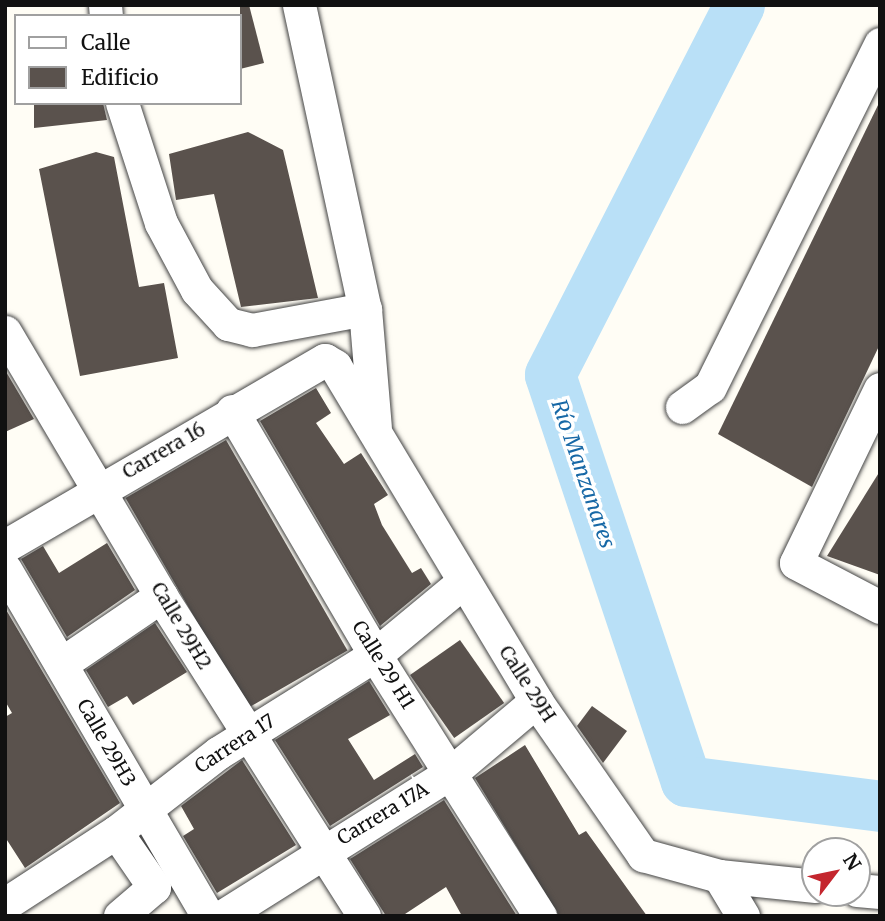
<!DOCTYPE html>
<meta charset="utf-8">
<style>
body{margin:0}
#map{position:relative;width:885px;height:921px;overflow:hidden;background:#fffdf5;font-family:Merriweather,serif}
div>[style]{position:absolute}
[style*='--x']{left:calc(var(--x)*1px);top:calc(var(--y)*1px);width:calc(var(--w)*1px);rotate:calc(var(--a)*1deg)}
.river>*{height:51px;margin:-25.5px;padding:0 25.5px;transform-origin:25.5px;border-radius:25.5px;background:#b9e0f7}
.building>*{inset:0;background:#5a524d;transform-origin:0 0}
.roads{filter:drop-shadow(0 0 2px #444) drop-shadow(0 0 2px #444)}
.minor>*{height:33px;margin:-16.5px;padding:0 16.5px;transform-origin:16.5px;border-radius:16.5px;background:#fff}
span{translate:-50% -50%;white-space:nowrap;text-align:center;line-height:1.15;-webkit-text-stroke:7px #fff;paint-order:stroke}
.street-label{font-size:19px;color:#111}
.water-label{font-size:21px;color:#1768a6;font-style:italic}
.frame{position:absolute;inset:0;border:7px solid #111;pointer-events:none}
.legend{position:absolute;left:14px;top:14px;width:228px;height:91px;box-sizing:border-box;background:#fff;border:2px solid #a0a0a0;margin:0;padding:9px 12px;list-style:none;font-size:21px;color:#111}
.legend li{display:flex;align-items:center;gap:14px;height:35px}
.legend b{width:35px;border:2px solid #a0a0a0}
.north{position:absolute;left:801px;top:837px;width:70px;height:70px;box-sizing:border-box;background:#fff;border:2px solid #a0a0a0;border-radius:50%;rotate:58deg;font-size:19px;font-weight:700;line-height:28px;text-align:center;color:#111}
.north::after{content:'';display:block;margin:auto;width:24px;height:32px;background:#c4262e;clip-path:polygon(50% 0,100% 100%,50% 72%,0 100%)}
</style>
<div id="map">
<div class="river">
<i style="--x:739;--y:5;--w:415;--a:117.1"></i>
<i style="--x:550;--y:375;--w:428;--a:71.5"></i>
<i style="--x:686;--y:781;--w:196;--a:7.3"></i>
</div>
<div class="building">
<i style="clip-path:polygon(240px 5px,249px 5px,264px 63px,240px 69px)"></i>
<i style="clip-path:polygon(880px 101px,880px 344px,812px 487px,718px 434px)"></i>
<i style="clip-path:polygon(34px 103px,103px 103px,107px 120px,34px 128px)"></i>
<i style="clip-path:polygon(248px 132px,283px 150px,318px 298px,241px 307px,214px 194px,176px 200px,169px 154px)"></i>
<i style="clip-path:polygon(96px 152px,114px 157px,139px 287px,164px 283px,178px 358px,80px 376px,39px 169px)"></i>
<i style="clip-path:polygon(5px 370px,34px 419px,5px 432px)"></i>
<i style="clip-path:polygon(316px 388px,331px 413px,316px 423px,344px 464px,361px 453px,388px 495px,374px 504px,382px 525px,412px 573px,421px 568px,431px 584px,380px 626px,260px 421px)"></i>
<i style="left:226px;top:440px;width:243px;height:116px;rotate:60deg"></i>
<i style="clip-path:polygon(880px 471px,880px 575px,827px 556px)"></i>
<i style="clip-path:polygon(107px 543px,135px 590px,67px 637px,21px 559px,43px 546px,59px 573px)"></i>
<i style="clip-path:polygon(5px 608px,120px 803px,25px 868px,5px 837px,5px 717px,12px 713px,5px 701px)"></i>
<i style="clip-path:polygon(155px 623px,187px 672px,133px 705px,127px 696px,108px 707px,86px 670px)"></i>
<i style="left:460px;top:640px;width:77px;height:61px;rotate:55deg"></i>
<i style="clip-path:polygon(369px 681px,390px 715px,348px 739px,374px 780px,415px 754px,423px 767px,330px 826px,275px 740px)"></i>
<i style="clip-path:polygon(592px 706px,627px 731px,603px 763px,577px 726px)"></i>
<i style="clip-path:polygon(525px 745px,579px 835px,586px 831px,647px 916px,559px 916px,475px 778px)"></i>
<i style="clip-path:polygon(242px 760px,296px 845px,217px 893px,183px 836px,194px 829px,181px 806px)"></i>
<i style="clip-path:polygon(444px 800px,517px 916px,462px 916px,446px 887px,402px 916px,386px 916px,350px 859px)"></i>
</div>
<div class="roads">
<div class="minor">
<i style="--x:105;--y:5;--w:11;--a:85"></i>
<i style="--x:299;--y:5;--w:311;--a:77.8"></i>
<i style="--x:365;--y:309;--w:118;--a:85.2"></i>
<i style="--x:122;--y:103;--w:126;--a:72"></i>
<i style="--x:161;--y:223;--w:76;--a:61.8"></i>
<i style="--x:197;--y:290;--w:46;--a:47.6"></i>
<i style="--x:228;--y:324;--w:25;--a:14"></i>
<i style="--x:252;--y:330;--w:115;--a:-10.5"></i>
<i style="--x:5;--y:332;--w:307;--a:59.4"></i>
<i style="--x:161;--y:596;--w:379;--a:57.6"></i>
<i style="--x:880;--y:389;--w:193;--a:115.8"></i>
<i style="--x:796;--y:563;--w:95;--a:27.6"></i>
<i style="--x:682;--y:407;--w:34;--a:-36"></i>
<i style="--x:710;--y:387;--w:383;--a:-63.6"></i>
<i style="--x:232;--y:411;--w:283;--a:59.6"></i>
<i style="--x:375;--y:655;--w:309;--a:57.7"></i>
<i style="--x:5;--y:546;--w:370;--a:-30.2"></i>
<i style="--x:325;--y:360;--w:12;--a:31"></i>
<i style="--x:335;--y:366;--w:391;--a:59"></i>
<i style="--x:536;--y:701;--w:188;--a:55.2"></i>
<i style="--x:643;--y:855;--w:79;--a:15.4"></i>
<i style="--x:719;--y:876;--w:97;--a:5.9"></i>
<i style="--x:5;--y:569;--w:402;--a:59.7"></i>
<i style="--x:61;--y:664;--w:121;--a:-34.2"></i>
<i style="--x:116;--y:832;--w:67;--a:55.4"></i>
<i style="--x:154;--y:887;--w:45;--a:139.5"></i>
<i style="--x:719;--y:876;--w:47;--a:59"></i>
<i style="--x:857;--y:890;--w:23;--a:5"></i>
<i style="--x:5;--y:904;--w:132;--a:-33"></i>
<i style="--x:116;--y:832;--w:129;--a:-37.8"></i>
<i style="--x:218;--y:753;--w:185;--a:-32"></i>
<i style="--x:375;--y:655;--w:114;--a:-39.7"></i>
<i style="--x:223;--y:916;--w:271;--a:-32.2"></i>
<i style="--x:452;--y:772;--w:110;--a:-40.2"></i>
</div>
</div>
<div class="street-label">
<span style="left:164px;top:451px;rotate:-30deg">Carrera 16</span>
<span style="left:181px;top:626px;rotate:59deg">Calle 29H2</span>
<span style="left:383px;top:665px;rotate:58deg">Calle 29 H1</span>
<span style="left:527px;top:684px;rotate:57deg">Calle 29H</span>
<span style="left:106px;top:743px;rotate:60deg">Calle 29H3</span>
<span style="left:235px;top:744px;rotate:-33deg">Carrera 17</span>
<span style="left:383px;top:814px;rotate:-31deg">Carrera 17A</span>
</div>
<div class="water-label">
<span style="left:583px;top:474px;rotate:71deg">Río Manzanares</span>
</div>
<div class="frame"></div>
<ul class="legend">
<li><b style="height:9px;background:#fff"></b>Calle</li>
<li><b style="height:19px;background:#5a524d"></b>Edificio</li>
</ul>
<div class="north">N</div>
</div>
